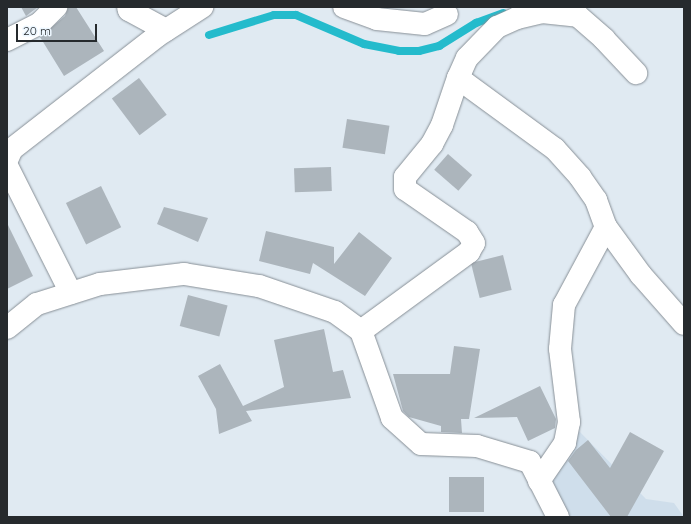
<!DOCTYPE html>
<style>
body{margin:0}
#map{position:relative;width:691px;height:524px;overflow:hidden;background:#e0eaf2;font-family:Quicksand,sans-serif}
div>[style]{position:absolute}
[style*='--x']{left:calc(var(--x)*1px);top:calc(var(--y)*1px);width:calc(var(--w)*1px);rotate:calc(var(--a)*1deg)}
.built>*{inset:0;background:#cfdeeb}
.stream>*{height:8px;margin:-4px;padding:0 4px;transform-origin:4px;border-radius:4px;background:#24bbcc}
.building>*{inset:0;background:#acb5bc;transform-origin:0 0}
.roads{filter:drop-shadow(0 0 1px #878f96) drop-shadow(0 0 1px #878f96)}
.minor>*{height:22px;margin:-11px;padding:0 11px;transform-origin:11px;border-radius:11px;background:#fff}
span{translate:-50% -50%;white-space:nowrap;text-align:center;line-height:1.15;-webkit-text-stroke:3px #edf7ff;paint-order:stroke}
.frame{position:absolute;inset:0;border:8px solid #262a2d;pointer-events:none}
.scale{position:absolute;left:16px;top:24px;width:81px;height:18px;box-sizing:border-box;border:2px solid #262a2d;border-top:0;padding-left:5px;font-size:12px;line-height:14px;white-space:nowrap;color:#262a2d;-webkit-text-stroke:3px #edf7ff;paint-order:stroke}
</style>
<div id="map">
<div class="built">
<i style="clip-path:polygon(577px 429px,646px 499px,674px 503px,684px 517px,568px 517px,550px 476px)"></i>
</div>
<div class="stream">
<i style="--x:209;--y:35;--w:68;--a:-17.1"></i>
<i style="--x:274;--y:15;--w:22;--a:0"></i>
<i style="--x:296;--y:15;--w:74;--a:23.1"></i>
<i style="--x:364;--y:44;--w:36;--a:11"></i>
<i style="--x:399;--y:51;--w:20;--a:0"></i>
<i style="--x:419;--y:51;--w:21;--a:-14"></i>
<i style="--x:439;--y:46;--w:44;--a:-31.9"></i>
<i style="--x:476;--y:23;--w:29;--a:-20"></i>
</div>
<div class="building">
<i style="clip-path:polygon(21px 7px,38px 7px,26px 16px)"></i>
<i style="clip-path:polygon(68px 7px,76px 7px,104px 51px,64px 76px,40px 37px,65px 16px)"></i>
<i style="left:139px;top:78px;width:46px;height:34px;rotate:53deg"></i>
<i style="left:347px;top:119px;width:43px;height:29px;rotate:9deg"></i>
<i style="left:448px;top:154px;width:32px;height:21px;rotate:41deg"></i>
<i style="left:331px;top:167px;width:24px;height:37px;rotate:88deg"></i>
<i style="left:101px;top:186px;width:46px;height:39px;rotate:64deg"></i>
<i style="clip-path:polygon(164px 207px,208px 218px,198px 242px,157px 224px)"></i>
<i style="clip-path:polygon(7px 223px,33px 276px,7px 289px)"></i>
<i style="clip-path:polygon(266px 231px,334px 247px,334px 264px,359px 232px,392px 258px,365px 296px,313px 263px,310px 274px,259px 261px)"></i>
<i style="left:503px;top:255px;width:36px;height:33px;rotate:76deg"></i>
<i style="left:188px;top:295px;width:41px;height:32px;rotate:15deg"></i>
<i style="clip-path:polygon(324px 329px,333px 372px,343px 370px,351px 398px,246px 411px,252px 421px,219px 434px,216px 409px,198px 376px,220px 364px,243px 406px,284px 387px,274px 340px)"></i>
<i style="clip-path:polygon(454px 346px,480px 349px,469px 419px,461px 419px,462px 433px,441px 432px,441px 426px,409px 417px,403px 411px,393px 374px,450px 374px)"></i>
<i style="clip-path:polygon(540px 386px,556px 419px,555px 428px,528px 441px,517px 417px,474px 418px)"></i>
<i style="clip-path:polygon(630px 432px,664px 451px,627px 517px,611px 517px,568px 461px,576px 450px,588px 440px,610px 468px)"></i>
<i style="left:484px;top:477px;width:35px;height:35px;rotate:90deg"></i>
</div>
<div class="roads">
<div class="minor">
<i style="--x:128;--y:7;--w:3;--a:72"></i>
<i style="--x:129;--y:10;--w:42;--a:28.4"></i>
<i style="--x:344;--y:7;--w:35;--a:20"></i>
<i style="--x:377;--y:19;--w:48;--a:5.9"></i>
<i style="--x:425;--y:24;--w:24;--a:-24"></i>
<i style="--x:7;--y:40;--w:37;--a:-27"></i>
<i style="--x:40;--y:23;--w:23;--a:-45"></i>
<i style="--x:458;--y:78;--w:22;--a:-66"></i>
<i style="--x:467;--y:58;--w:43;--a:-45.9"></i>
<i style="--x:497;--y:27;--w:22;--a:-24"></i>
<i style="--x:517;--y:18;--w:26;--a:-13"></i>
<i style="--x:542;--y:12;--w:36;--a:6"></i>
<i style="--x:578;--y:16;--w:35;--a:41"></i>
<i style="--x:604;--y:39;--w:47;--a:46.7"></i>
<i style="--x:7;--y:160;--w:12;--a:-66"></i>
<i style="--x:12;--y:149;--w:184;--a:-37.9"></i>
<i style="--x:157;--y:36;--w:54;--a:-32.8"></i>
<i style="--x:7;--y:166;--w:142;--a:63.3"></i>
<i style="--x:606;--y:227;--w:59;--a:53.9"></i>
<i style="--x:641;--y:275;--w:65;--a:48.7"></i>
<i style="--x:7;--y:328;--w:38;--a:-39"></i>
<i style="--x:37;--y:304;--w:66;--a:-17.6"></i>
<i style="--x:100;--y:284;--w:85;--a:-6.8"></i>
<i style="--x:184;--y:274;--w:76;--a:9.1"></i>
<i style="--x:259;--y:286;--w:80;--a:18.9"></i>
<i style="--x:335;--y:312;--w:32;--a:36"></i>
<i style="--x:361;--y:331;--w:92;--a:70.4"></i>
<i style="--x:392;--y:418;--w:39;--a:42"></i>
<i style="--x:421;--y:444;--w:56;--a:2"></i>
<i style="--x:477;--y:446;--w:55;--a:16.8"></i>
<i style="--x:530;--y:462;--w:62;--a:63"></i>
<i style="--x:361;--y:331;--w:134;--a:-36.2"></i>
<i style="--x:469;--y:252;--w:10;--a:-61"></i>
<i style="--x:474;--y:243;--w:13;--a:-122"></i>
<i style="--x:467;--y:232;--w:75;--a:-145.3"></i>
<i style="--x:405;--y:189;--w:12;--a:-90"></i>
<i style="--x:405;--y:177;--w:43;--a:-50.7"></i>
<i style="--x:432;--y:144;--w:21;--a:-62"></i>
<i style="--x:442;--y:125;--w:50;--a:-71.2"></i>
<i style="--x:458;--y:78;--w:120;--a:36.2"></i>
<i style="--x:555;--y:149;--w:38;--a:48"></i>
<i style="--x:580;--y:177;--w:28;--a:55"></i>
<i style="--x:596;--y:200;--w:29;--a:70"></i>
<i style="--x:606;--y:227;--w:89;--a:118.3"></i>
<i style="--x:564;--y:305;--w:44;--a:95.2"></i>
<i style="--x:560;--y:349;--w:74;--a:83"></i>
<i style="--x:569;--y:422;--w:21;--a:101"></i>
<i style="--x:565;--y:443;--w:46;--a:124.4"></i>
</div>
</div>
<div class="frame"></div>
<div class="scale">20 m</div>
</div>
